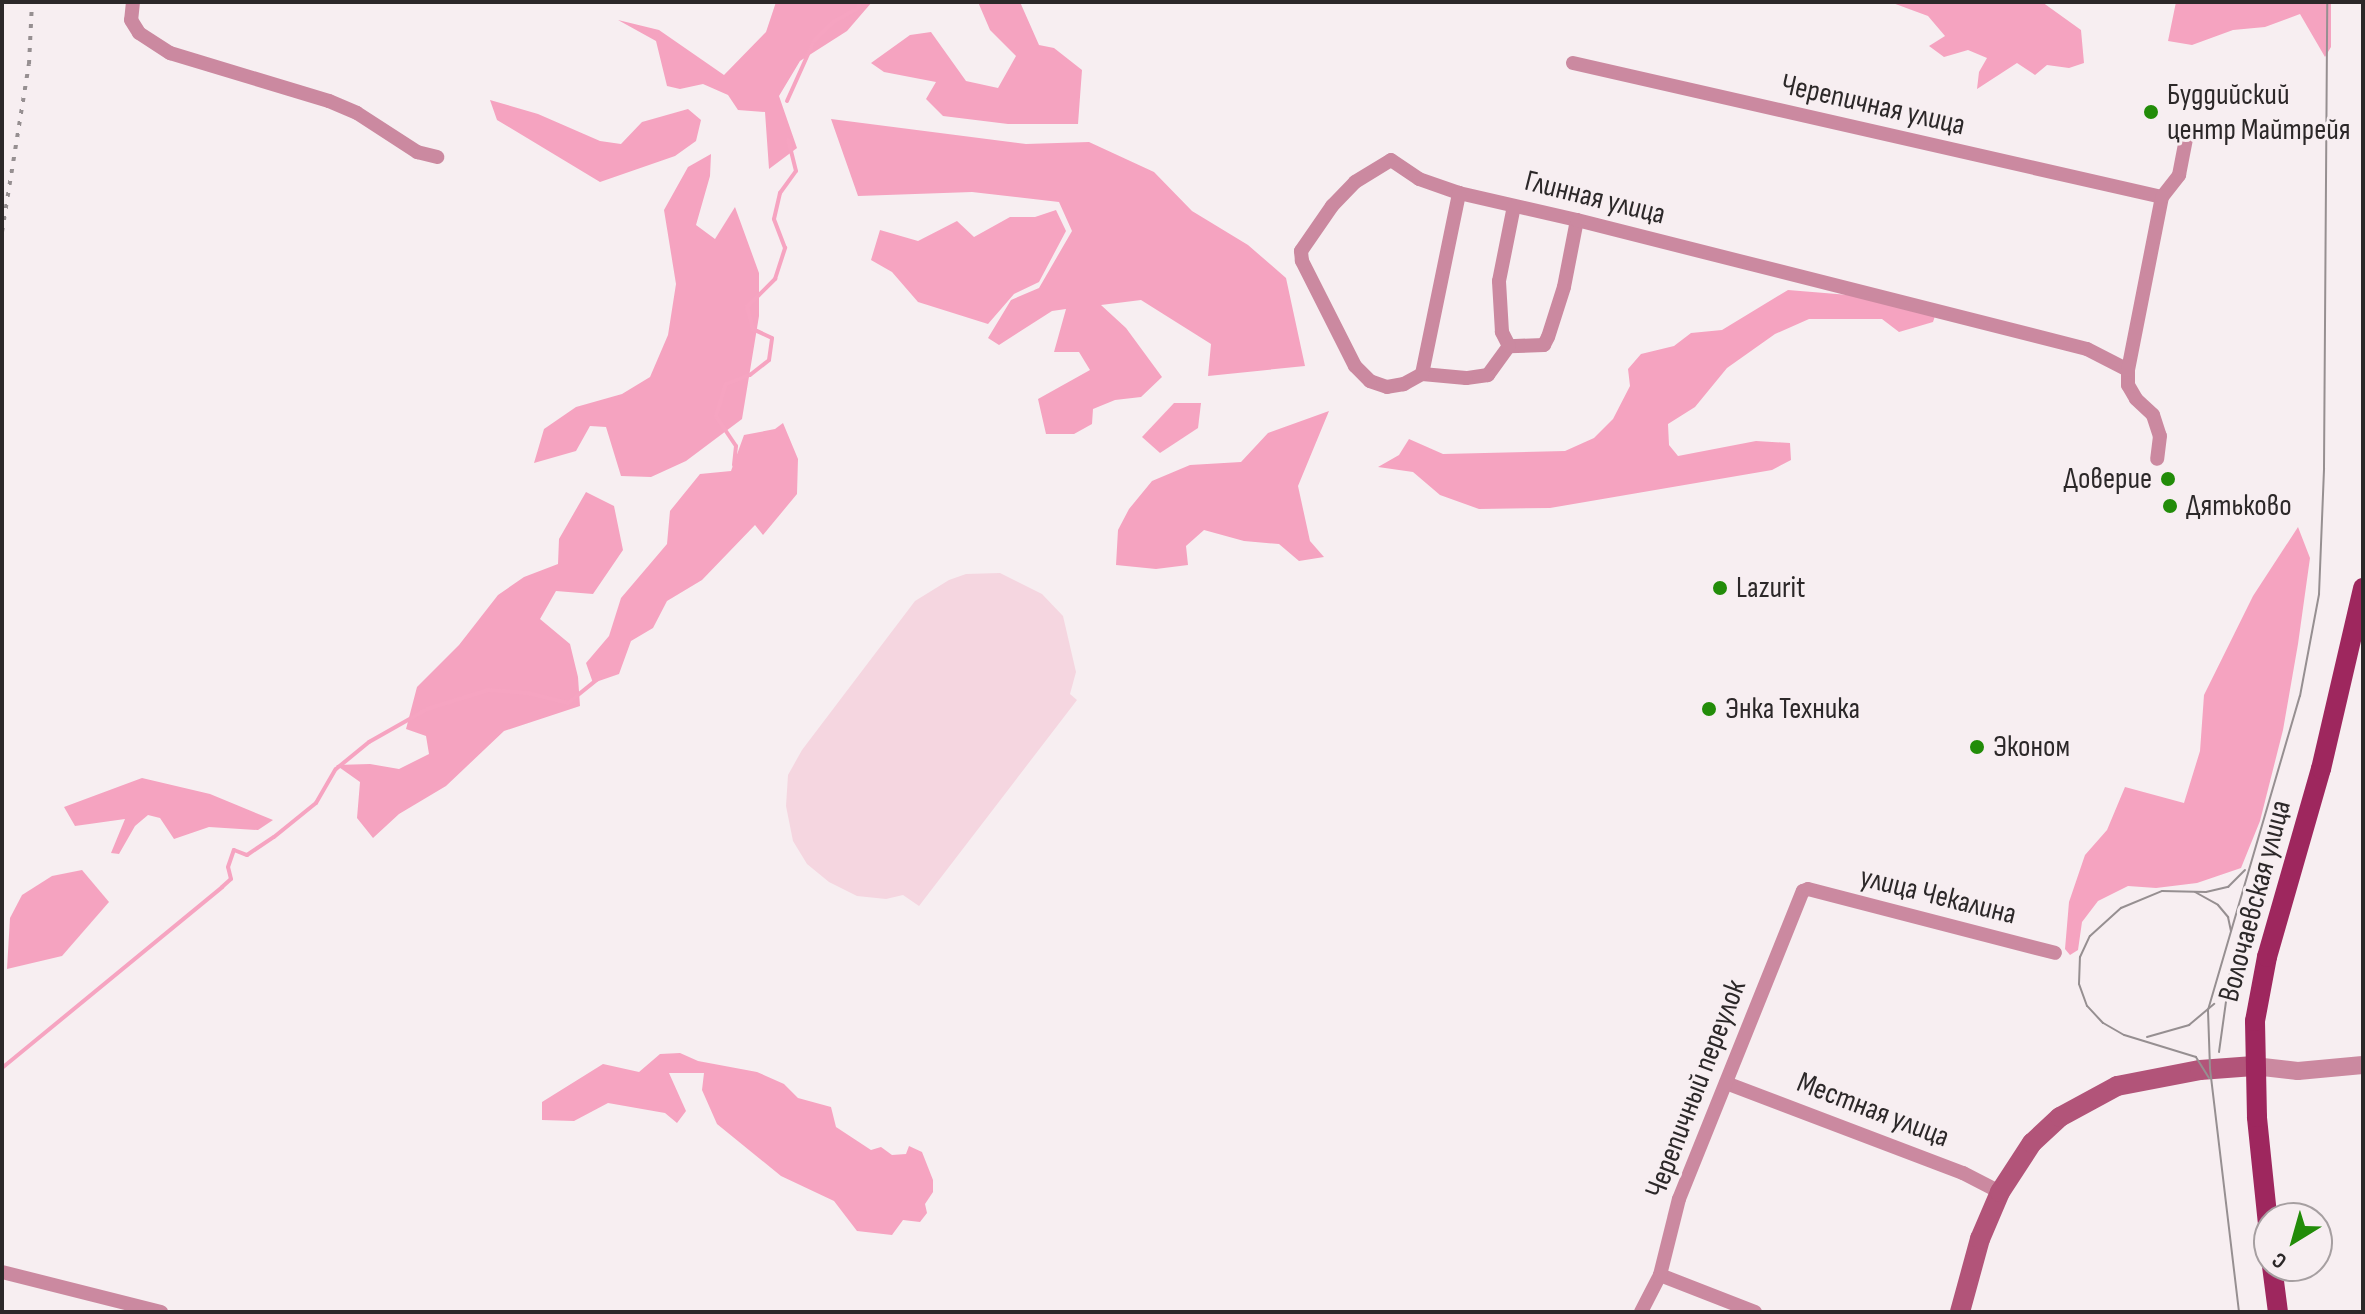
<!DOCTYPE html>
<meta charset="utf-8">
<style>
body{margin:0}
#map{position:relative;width:2365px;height:1314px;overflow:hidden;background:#f7eef1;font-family:"Sofia Sans Condensed",sans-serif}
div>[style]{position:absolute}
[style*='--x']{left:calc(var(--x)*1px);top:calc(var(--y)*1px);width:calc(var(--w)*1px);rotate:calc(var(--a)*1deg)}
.green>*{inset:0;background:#f5d6e0}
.forest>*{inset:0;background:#f5a3c0}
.water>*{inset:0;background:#f6a4c1}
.stream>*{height:4px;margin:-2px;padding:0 2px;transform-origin:2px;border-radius:2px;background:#f6a4c1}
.minor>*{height:14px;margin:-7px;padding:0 7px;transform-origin:7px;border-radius:7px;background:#cb89a0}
.tertiary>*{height:18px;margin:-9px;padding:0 9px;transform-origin:9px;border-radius:9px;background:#cb89a0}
.secondary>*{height:20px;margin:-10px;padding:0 10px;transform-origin:10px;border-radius:10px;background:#b25479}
.primary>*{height:20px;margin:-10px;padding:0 10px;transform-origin:10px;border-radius:10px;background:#9e275e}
.tram>*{height:2px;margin:-1px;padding:0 1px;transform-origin:1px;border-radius:1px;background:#968f91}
.rail>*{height:4px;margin-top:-2px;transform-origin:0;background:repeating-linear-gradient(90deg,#968f91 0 4px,transparent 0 12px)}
.dots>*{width:22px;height:22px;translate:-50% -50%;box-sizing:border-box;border:4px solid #f7eef1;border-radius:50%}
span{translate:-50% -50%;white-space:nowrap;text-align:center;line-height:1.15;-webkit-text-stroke:6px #f7eef1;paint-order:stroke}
.poi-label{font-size:30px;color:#2c2829}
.left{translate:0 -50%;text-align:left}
.right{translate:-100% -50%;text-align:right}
.street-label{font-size:30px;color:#2c2829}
.frame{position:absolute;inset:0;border:4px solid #2c2829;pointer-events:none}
.north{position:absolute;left:2253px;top:1202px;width:80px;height:80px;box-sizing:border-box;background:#f7eef1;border:2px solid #a69fa1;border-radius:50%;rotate:217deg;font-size:22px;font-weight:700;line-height:32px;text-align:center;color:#2c2829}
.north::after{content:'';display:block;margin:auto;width:28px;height:36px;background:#228c09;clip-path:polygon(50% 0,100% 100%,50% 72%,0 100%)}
</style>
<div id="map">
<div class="green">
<i style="clip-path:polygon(1000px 573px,1042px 594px,1063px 616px,1076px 672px,1070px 694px,1077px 700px,919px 906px,903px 895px,886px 899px,857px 896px,829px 882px,807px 864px,793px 841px,786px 806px,788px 775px,802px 750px,915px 601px,949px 580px,966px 574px)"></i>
</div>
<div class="forest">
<i style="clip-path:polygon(776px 2px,872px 2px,847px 31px,800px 61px,779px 96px,797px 148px,769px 169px,765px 112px,738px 110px,728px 95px,703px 84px,680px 89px,667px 86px,656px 41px,618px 20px,659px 30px,724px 75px,766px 32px)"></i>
<i style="clip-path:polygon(978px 2px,1020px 2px,1039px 45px,1054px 48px,1082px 70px,1078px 124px,1008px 124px,943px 116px,926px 99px,936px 82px,884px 72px,871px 63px,910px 35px,931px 32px,966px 81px,998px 88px,1016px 56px,990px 30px)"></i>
<i style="clip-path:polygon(1890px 2px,2042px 2px,2081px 30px,2084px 63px,2069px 68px,2047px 65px,2035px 75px,2017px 63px,1977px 89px,1979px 72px,1987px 58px,1968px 50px,1944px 57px,1929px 46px,1945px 36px,1928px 16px)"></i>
<i style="clip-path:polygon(2176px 2px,2331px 2px,2331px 47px,2325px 57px,2300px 14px,2265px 27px,2233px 30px,2192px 45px,2168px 41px)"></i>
<i style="clip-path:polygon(490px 100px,538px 114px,600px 141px,621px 144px,642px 122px,688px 109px,701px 120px,696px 141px,675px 156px,600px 182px,497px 120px)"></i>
<i style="clip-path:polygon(831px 119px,1026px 144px,1089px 142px,1154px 172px,1192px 211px,1248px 245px,1286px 278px,1305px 366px,1208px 376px,1211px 344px,1141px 300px,1101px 305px,1126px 328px,1162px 377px,1141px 397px,1115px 400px,1093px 409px,1092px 424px,1074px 434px,1046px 434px,1038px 399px,1090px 370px,1079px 352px,1054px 352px,1066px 309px,1052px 311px,999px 345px,988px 338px,1011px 300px,1039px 288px,1072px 231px,1059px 202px,972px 192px,858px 196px)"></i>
<i style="clip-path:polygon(711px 154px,710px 176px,696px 225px,715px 239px,735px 207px,759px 273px,759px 316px,742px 419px,686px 461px,651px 477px,621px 476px,606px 427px,590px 426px,576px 451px,534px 463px,544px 429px,576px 407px,622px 394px,650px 377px,668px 335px,676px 284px,664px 210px,688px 167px)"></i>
<i style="clip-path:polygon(1788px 290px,1861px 296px,1936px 313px,1933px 322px,1899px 332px,1882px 319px,1809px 319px,1775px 334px,1727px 368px,1695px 407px,1668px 424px,1669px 445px,1678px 456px,1756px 441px,1790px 443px,1791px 460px,1772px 470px,1550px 508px,1479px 509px,1440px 495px,1413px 472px,1378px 467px,1399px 455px,1409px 439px,1443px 454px,1565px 451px,1594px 438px,1613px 419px,1630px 386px,1628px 369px,1641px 354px,1674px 346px,1691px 333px,1722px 330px)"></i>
<i style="clip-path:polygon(1329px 411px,1298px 486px,1310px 541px,1324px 557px,1299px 561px,1279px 544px,1244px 541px,1204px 530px,1186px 546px,1188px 565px,1156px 569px,1116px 565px,1118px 530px,1129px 509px,1152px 481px,1190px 465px,1241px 462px,1268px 433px)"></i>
<i style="clip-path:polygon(586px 492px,614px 506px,623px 550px,593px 594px,556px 591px,540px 619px,570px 644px,578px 677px,580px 706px,504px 731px,446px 786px,399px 814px,373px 838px,357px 818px,360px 782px,336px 765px,370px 764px,399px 769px,429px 754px,426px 736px,406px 729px,417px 687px,459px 645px,498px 595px,524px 577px,558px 564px,559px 539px)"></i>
<i style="clip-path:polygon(2298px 527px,2310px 558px,2298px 644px,2283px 730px,2260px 821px,2241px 868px,2197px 883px,2156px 888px,2128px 886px,2098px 901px,2082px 922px,2078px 950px,2070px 955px,2065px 949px,2069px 902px,2085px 855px,2107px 830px,2125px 787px,2184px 803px,2200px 751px,2204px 695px,2253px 596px)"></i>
<i style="clip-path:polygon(142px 778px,210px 794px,273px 820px,258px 830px,209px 827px,174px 839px,160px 818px,148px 815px,135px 826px,119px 854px,111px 853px,125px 819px,75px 826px,64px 807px)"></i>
<i style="clip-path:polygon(82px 870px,109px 902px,62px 956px,7px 969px,10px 918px,22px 895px,52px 876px)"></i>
</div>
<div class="water">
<i style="clip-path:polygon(1056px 210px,1066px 231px,1039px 282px,1014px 294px,988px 324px,918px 302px,892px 272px,871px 260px,880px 230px,918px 241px,957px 221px,974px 237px,1010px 217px,1035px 217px)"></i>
<i style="clip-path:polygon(1174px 403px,1201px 403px,1198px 428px,1160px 453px,1142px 437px)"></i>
<i style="clip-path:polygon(783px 423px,798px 459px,797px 494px,763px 535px,755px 525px,702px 580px,667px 601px,653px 628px,631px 641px,619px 674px,593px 683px,586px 663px,609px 636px,621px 598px,667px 544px,670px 511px,700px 474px,731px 471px,744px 435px,775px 429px)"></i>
<i style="clip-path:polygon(680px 1053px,698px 1061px,757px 1072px,784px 1084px,798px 1098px,831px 1107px,836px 1127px,871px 1150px,881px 1147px,892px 1155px,906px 1154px,909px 1146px,922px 1152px,933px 1180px,933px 1192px,925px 1204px,927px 1213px,920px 1222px,903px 1220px,892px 1235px,857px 1231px,834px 1201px,781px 1176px,717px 1124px,702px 1090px,704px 1073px,669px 1073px,686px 1111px,677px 1123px,665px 1113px,608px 1103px,574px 1121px,542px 1120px,542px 1102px,603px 1064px,639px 1072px,660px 1054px)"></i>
</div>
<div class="stream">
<i style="--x:787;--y:101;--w:66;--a:-65.8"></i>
<i style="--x:814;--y:41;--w:27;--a:-45"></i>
<i style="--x:833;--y:22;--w:29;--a:-29"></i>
<i style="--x:858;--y:8;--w:6;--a:-72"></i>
<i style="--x:734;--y:465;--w:19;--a:-84"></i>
<i style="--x:736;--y:446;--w:36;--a:-124"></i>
<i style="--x:716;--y:416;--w:34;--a:-73"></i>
<i style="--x:726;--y:384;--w:26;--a:-21"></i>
<i style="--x:750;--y:375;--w:24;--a:-38"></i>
<i style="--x:769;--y:360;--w:22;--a:-82"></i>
<i style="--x:772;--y:338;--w:21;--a:-155"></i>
<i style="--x:753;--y:329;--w:23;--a:-105"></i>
<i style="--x:747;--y:307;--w:40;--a:-45"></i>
<i style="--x:775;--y:279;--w:33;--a:-72"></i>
<i style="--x:785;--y:248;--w:31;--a:-111"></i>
<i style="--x:774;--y:219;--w:27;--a:-77"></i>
<i style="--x:780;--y:193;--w:27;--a:-54"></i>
<i style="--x:796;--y:171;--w:32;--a:-104"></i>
<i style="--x:2;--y:1068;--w:285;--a:-39.4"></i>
<i style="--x:222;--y:887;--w:12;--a:-42"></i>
<i style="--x:231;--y:879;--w:12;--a:-104"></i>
<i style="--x:228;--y:867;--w:18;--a:-71"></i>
<i style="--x:234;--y:850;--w:14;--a:21"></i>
<i style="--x:247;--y:855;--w:32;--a:-34"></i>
<i style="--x:274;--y:837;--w:54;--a:-39"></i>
<i style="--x:316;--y:803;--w:39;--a:-60"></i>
<i style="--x:336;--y:769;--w:43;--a:-39.3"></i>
<i style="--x:369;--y:742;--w:67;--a:-29.6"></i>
<i style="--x:427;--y:709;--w:64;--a:-17.3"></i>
<i style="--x:488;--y:690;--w:40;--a:4.3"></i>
<i style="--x:528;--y:693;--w:41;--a:14"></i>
<i style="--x:568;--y:703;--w:38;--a:-39"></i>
</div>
<div class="minor">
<i style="--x:133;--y:2;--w:18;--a:96"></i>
<i style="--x:131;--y:20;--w:15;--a:58"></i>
<i style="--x:139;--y:33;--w:37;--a:33"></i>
<i style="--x:170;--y:53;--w:166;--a:16.8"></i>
<i style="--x:329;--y:101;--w:30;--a:23"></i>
<i style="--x:357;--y:113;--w:72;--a:33"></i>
<i style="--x:417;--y:152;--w:21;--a:14"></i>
<i style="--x:1573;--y:63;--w:604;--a:12.82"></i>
<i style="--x:1577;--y:220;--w:68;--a:101"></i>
<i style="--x:1564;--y:287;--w:52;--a:107.7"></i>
<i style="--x:1548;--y:337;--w:9;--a:117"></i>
<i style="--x:1544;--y:345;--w:35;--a:178"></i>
<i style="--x:1509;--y:346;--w:36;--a:126"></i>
<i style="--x:1488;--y:375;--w:22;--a:172"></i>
<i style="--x:1466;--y:378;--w:44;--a:-174.8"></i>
<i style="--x:1422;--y:374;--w:21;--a:151"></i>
<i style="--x:1404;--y:384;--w:17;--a:170"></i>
<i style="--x:1387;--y:387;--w:18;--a:-161"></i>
<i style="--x:1370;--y:381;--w:21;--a:-135"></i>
<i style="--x:1355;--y:366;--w:118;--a:-116.8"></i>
<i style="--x:1302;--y:261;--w:10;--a:-96"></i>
<i style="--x:1301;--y:251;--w:55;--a:-55.4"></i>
<i style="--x:1332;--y:206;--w:33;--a:-46"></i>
<i style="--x:1355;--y:182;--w:42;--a:-31.4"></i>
<i style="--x:1391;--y:160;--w:34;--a:34"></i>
<i style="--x:1419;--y:179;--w:42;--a:19.3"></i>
<i style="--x:1459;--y:193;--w:121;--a:12.9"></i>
<i style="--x:1577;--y:220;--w:526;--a:14.19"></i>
<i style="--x:2087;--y:349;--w:46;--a:27.1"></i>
<i style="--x:2128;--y:370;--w:15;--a:90"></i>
<i style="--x:2128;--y:385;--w:16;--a:60"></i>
<i style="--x:2136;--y:399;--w:23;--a:43"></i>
<i style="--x:2153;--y:415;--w:22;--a:72"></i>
<i style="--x:2160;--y:436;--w:23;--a:97"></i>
<i style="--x:1509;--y:346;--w:16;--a:-117"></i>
<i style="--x:1502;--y:332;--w:51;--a:-93.4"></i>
<i style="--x:1499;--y:281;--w:76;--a:-78.7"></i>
<i style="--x:2128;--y:370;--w:176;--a:-78.9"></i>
<i style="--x:2162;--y:197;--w:28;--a:-52"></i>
<i style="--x:2179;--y:175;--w:42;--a:-79"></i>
<i style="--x:1422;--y:374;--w:185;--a:-78.4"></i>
<i style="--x:1726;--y:1083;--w:254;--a:20.8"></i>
<i style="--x:1963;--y:1173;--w:42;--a:27.2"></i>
<i style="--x:2;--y:1272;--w:164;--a:14.1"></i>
<i style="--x:1660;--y:1275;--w:102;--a:21.3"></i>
<i style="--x:1641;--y:1312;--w:42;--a:-62.8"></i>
<i style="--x:1660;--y:1275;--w:78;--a:-76"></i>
<i style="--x:1679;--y:1199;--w:332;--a:-68.1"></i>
<i style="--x:1803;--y:891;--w:5;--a:-22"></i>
<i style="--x:1808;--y:889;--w:255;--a:14.5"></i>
</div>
<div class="tertiary">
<i style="--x:2254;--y:1066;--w:44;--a:6.5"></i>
<i style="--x:2298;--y:1071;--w:65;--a:-5.3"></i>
</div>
<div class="secondary">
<i style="--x:1960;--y:1312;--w:76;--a:-74.7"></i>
<i style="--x:1980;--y:1239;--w:51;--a:-66.9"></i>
<i style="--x:2000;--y:1192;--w:59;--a:-56.9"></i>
<i style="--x:2032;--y:1143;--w:38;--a:-43"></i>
<i style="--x:2060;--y:1117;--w:65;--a:-28.5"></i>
<i style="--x:2117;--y:1086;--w:85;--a:-10.9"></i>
<i style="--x:2200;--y:1070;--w:54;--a:-4.2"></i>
</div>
<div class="primary">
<i style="--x:2269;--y:1234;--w:118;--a:-95.9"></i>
<i style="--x:2257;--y:1117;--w:96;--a:-91.2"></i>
<i style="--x:2255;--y:1021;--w:65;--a:-79.4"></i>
<i style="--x:2267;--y:957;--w:196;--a:-74"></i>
<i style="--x:2321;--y:769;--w:186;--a:-76.9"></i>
<i style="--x:2272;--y:1266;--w:46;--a:82.6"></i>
</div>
<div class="tram">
<i style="--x:2195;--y:892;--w:26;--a:29"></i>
<i style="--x:2218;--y:905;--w:16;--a:50"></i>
<i style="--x:2228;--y:917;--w:14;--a:78"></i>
<i style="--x:2147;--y:1037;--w:44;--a:-15.9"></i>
<i style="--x:2189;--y:1025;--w:33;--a:-40"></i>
<i style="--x:2219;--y:1052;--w:80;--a:-82.1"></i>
<i style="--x:2209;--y:1078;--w:25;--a:-122"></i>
<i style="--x:2196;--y:1057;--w:75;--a:-163"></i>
<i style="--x:2124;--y:1035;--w:24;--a:-150"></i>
<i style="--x:2103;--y:1023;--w:23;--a:-133"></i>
<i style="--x:2087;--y:1006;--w:23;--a:-110"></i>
<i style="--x:2079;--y:984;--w:27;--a:-88"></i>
<i style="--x:2080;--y:957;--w:23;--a:-65"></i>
<i style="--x:2090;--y:936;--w:42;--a:-42.1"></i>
<i style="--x:2121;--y:908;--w:44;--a:-22.5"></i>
<i style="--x:2162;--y:891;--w:44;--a:1.3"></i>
<i style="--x:2206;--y:892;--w:23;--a:-13"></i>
<i style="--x:2228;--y:887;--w:24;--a:-45"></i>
<i style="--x:2239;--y:1312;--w:246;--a:-96.8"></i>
<i style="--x:2210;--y:1068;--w:58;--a:-92"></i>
<i style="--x:2208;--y:1010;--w:327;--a:-73.7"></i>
<i style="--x:2300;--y:696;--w:104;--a:-79.4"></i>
<i style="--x:2319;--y:594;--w:126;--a:-87.7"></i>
<i style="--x:2324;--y:468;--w:466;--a:-89.6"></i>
</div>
<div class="rail">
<i style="--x:2;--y:232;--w:170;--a:-80.9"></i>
<i style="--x:29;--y:64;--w:62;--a:-87.2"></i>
</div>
<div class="dots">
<i style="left:2151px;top:112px;background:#228c09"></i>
<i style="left:2168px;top:479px;background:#228c09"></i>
<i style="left:2170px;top:506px;background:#228c09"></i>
<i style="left:1720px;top:588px;background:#228c09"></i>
<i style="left:1709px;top:709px;background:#228c09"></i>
<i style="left:1977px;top:747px;background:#228c09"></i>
</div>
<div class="poi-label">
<span class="left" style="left:2167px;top:112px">Буддийский<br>центр Майтрейя</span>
<span class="right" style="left:2152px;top:479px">Доверие</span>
<span class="left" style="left:2186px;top:506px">Дятьково</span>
<span class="left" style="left:1736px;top:588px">Lazurit</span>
<span class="left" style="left:1725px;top:709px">Энка Техника</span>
<span class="left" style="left:1993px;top:747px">Эконом</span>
</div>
<div class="street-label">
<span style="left:1873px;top:105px;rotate:13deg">Черепичная улица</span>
<span style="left:1595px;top:198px;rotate:14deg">Глинная улица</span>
<span style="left:1938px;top:896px;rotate:14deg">улица Чекалина</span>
<span style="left:2255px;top:901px;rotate:-75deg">Волочаевская улица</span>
<span style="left:1696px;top:1089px;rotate:-69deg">Черепичный переулок</span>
<span style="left:1873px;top:1110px;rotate:21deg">Местная улица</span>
</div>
<div class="frame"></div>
<div class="north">С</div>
</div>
